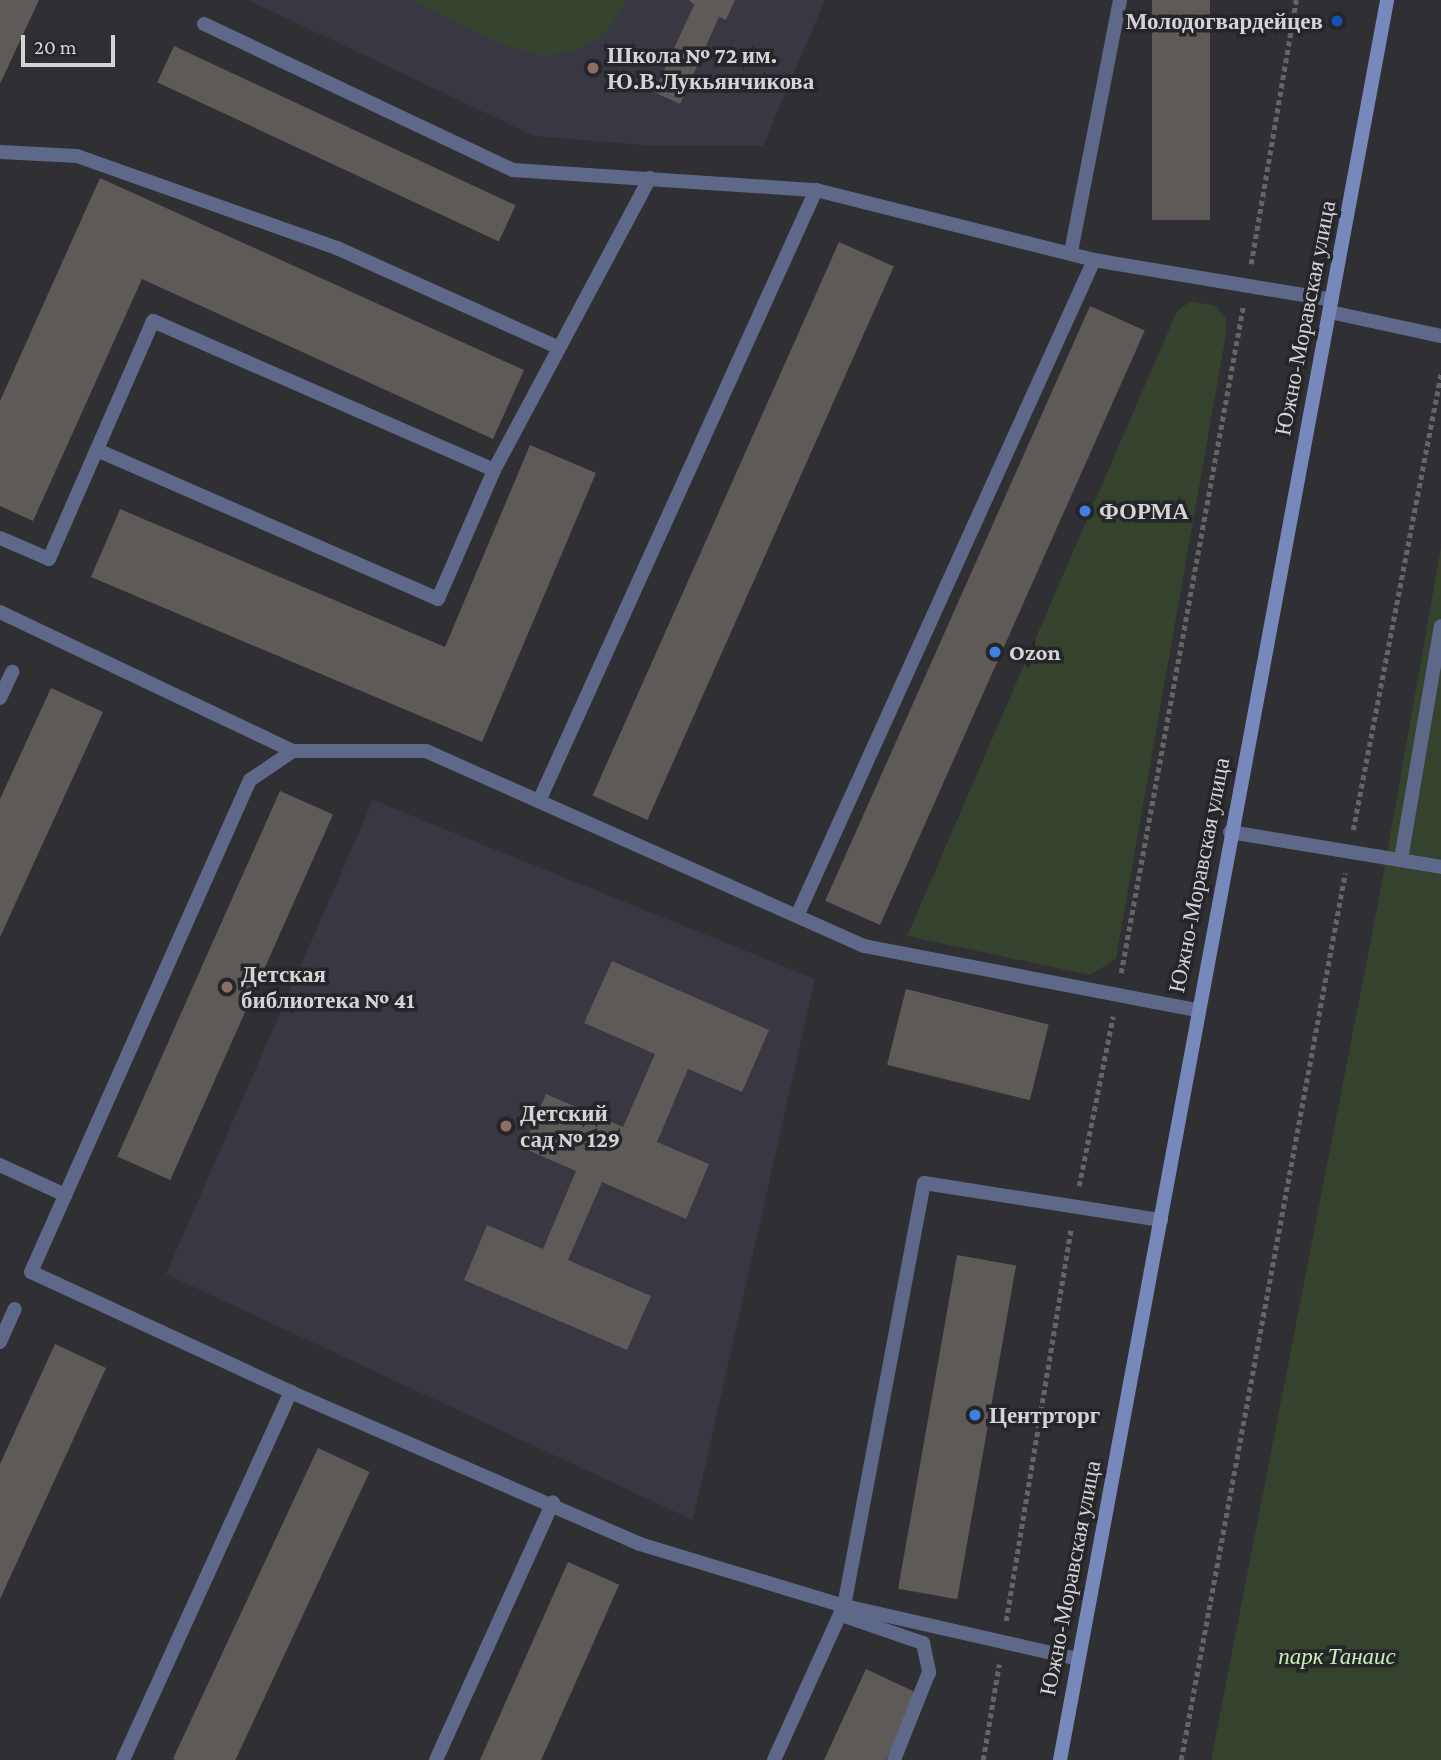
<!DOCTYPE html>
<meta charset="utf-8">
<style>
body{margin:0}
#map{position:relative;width:1441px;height:1760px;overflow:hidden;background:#302f33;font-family:"Crimson Pro",serif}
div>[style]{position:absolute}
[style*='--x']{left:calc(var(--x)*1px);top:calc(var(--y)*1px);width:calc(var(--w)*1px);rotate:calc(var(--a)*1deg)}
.built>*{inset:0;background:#393741}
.green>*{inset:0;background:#34422e}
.building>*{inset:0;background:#5e5a58;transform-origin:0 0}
.path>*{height:4.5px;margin-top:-2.25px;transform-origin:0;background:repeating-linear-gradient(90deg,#656568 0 5px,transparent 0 8.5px)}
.service>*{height:14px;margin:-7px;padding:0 7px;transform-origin:7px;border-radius:7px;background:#5e6989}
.secondary>*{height:14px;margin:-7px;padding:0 7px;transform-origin:7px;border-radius:7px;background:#7789bb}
.dots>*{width:19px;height:19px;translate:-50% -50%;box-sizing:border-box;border:4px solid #262529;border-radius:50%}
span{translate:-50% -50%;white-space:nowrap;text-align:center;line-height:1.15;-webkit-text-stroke:7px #262529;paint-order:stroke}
.poi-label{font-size:23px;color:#d4d4d6;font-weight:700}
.right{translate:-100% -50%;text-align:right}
.left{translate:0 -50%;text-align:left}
.street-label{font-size:23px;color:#d4d4d6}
.park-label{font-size:23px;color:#c8efb6;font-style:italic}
.scale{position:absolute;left:21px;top:35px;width:94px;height:32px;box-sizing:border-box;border:4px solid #d4d4d6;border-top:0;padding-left:9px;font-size:21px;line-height:24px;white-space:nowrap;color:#d4d4d6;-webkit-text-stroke:5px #262529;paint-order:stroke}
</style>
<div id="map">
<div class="built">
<i style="clip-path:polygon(248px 0,825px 0,763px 146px,655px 146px,534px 136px)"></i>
<i style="clip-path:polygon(373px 800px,815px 979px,693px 1520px,166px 1274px)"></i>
</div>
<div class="green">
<i style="clip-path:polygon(409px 0,627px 0,606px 33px,576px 51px,543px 56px,507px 46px)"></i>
<i style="clip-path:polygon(1191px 301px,1215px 306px,1226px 318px,1226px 334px,1116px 959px,1090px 975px,907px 936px,1177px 311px)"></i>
<i style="clip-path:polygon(1441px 547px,1441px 1760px,1211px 1760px,1380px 893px)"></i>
</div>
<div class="building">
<i style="clip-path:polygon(0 0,39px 0,0 84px)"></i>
<i style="clip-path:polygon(689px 0,735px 0,726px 20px,719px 17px,680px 104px,654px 92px,694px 5px)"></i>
<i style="left:1152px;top:0;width:58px;height:220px"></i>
<i style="left:174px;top:46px;width:377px;height:40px;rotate:25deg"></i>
<i style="clip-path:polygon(100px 178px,524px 370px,493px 439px,142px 279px,33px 521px,0 506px,0 401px)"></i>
<i style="left:839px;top:242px;width:60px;height:606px;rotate:24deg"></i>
<i style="left:1090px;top:306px;width:60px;height:651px;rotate:24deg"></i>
<i style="clip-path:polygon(530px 445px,596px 473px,482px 742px,91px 577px,120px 509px,445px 647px)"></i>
<i style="clip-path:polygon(51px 688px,103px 712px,0 937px,0 799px)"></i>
<i style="left:280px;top:791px;width:58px;height:400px;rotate:24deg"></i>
<i style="clip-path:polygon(612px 961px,769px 1030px,742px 1092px,688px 1069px,657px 1142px,709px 1164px,686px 1219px,602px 1182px,568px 1260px,651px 1296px,627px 1350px,464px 1280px,487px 1225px,543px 1249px,576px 1171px,523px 1148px,546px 1094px,623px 1127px,655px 1054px,584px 1023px)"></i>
<i style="left:906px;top:989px;width:147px;height:78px;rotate:14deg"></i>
<i style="left:957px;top:1255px;width:60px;height:339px;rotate:10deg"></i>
<i style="clip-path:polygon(55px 1344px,106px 1368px,0 1599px,0 1464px)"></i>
<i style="left:318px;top:1448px;width:57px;height:343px;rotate:25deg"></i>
<i style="left:568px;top:1562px;width:56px;height:218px;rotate:24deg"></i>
<i style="clip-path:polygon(866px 1669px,917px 1693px,886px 1760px,824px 1760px)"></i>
</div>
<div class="path">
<i style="--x:1251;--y:264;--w:268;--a:-80.3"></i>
<i style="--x:1353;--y:830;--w:465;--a:-79.1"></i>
<i style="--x:1121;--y:973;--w:677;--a:-79.62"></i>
<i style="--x:1079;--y:1186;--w:173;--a:-78.7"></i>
<i style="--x:1006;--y:1621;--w:397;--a:-80.6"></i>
<i style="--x:983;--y:1760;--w:97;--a:-80.5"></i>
<i style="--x:1181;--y:1760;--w:902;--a:-79.52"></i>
</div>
<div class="service">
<i style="--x:204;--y:24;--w:342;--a:25.3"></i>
<i style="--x:513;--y:170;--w:304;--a:3.8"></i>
<i style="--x:816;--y:190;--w:287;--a:14.1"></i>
<i style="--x:1094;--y:260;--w:241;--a:9.5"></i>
<i style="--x:0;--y:152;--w:77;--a:3"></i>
<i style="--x:77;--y:156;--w:276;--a:19.5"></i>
<i style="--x:337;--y:248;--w:243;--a:24.2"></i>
<i style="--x:1071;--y:252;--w:257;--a:-79"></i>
<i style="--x:1330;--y:312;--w:114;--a:12.2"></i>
<i style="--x:97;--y:450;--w:372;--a:23.6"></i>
<i style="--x:438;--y:599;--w:141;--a:-66.5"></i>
<i style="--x:494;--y:470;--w:331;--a:-61.9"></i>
<i style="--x:0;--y:538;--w:53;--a:23.2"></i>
<i style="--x:49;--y:559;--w:260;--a:-66.4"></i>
<i style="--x:153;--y:321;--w:372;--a:23.6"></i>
<i style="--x:0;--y:612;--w:324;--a:25.4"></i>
<i style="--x:0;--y:698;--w:29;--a:-65"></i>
<i style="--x:539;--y:801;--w:671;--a:-65.61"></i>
<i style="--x:1230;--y:832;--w:214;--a:9.4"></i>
<i style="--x:1401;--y:859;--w:236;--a:-80.3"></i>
<i style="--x:797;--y:916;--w:720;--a:-65.64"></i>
<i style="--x:0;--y:1165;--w:72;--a:24.8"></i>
<i style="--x:0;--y:1342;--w:36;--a:-66"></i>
<i style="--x:841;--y:1615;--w:87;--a:18.9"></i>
<i style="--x:923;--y:1643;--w:30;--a:78"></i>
<i style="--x:929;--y:1672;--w:95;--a:111.7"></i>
<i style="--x:1078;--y:1659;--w:240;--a:-167.2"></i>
<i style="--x:844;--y:1606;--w:213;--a:-163.1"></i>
<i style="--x:640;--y:1544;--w:381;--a:-156.5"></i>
<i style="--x:291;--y:1392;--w:286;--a:-155.2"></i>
<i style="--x:31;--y:1272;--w:539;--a:-66.01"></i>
<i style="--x:250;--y:780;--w:52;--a:-34"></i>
<i style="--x:293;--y:751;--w:133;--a:0"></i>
<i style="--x:426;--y:751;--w:479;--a:24"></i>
<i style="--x:864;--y:946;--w:339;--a:10.9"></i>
<i style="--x:123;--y:1760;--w:405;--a:-65.5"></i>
<i style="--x:436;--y:1760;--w:283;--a:-65.6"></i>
<i style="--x:774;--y:1760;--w:169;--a:-65.6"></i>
<i style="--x:844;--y:1606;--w:430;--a:-79.3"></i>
<i style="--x:924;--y:1183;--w:240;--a:8.9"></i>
</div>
<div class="secondary">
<i style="--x:1060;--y:1760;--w:1790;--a:-79.47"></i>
</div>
<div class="dots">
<i style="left:1337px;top:21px;background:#1a4fb4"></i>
<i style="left:593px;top:68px;background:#8d6e63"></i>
<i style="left:1085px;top:511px;background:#3f7fe0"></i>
<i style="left:995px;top:652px;background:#3f7fe0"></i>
<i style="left:227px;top:987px;background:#8d6e63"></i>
<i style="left:506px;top:1126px;background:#8d6e63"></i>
<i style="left:975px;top:1415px;background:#3f7fe0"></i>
</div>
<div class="poi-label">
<span class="right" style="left:1323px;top:21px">Молодогвардейцев</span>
<span class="left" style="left:607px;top:68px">Школа № 72 им.<br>Ю.В.Лукьянчикова</span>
<span class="left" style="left:1099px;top:511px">ФОРМА</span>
<span class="left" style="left:1009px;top:652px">Ozon</span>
<span class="left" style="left:241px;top:987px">Детская<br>библиотека № 41</span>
<span class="left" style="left:520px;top:1126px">Детский<br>сад № 129</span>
<span class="left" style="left:989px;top:1415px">Центрторг</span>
</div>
<div class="street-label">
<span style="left:1305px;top:318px;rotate:-79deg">Южно-Моравская улица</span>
<span style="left:1199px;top:875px;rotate:-79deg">Южно-Моравская улица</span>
<span style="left:1070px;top:1578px;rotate:-79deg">Южно-Моравская улица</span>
</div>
<div class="park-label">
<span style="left:1337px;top:1656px">парк Танаис</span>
</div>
<div class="scale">20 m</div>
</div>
